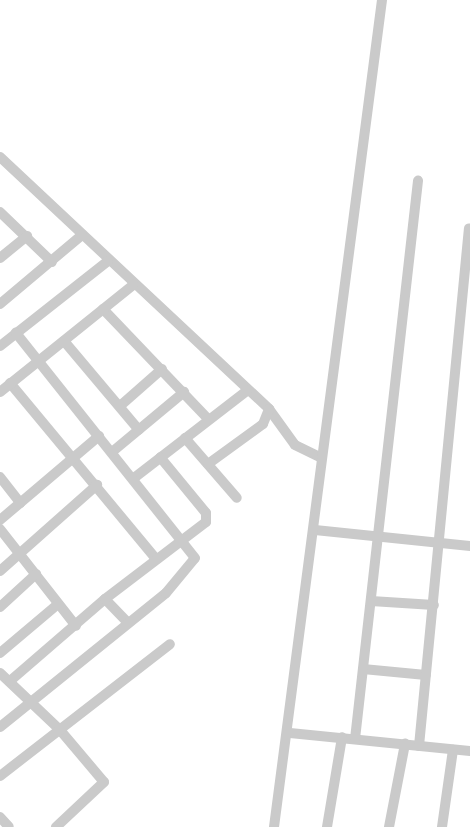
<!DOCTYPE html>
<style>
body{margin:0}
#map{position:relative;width:470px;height:827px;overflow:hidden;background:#fff;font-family:"Work Sans",sans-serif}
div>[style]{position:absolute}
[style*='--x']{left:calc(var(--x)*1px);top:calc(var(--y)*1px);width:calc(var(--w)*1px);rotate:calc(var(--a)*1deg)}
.minor>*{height:10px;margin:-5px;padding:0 5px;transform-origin:5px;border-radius:5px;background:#cacaca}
span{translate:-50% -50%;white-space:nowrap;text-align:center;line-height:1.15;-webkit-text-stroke:6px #fff;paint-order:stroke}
</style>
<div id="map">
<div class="minor">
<i style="--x:0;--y:157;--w:369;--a:43.1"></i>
<i style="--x:269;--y:409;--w:44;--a:54.2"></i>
<i style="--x:295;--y:445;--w:28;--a:26"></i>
<i style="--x:0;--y:212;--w:72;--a:43.9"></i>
<i style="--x:0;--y:258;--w:35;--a:-39"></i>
<i style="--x:0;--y:304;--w:107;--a:-40.1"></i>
<i style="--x:103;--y:309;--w:153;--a:46.3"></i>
<i style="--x:64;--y:341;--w:116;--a:49.9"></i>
<i style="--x:0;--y:346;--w:137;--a:-38.2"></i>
<i style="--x:10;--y:383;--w:229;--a:50.3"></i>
<i style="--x:0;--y:392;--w:171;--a:-38.8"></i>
<i style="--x:120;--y:406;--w:56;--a:-41.4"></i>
<i style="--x:185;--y:438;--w:79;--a:49.1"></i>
<i style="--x:112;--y:452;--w:94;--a:-39.8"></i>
<i style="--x:208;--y:464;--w:68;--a:-36"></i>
<i style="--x:263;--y:424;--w:16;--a:-68"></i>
<i style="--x:0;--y:477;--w:33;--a:52"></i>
<i style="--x:134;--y:478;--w:144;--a:-37.7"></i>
<i style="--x:0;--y:520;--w:130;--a:-40.3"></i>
<i style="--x:0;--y:529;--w:123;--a:51.9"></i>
<i style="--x:315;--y:530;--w:156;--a:5.9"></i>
<i style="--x:0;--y:571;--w:130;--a:-41.6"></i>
<i style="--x:105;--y:599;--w:33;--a:46"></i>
<i style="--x:371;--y:601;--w:63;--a:3.6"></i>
<i style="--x:0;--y:607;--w:49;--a:-42.5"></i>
<i style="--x:0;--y:653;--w:76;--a:-40.2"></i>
<i style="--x:363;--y:669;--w:63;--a:5.4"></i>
<i style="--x:0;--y:673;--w:83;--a:43.5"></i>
<i style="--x:60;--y:730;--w:68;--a:49.8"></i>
<i style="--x:104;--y:782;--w:66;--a:136.8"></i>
<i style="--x:10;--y:681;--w:125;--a:-40.8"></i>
<i style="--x:105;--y:599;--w:127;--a:-37.3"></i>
<i style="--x:206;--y:522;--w:9;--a:-90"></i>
<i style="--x:206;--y:513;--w:72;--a:-129.4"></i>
<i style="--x:0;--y:727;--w:213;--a:-38.9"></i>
<i style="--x:166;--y:593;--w:45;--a:-50.4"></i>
<i style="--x:195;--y:558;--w:288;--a:-128.5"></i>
<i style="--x:290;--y:733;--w:181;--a:5.7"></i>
<i style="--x:355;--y:739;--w:562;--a:-83.56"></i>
<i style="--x:419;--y:746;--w:520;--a:-84.49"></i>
<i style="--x:0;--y:776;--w:215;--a:-37.8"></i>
<i style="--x:0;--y:817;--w:13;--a:48"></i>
<i style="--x:274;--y:827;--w:834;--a:-82.56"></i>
<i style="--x:327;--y:827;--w:91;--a:-80.5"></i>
<i style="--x:389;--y:827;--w:85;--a:-79.1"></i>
<i style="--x:442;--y:827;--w:78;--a:-81.9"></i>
</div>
</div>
